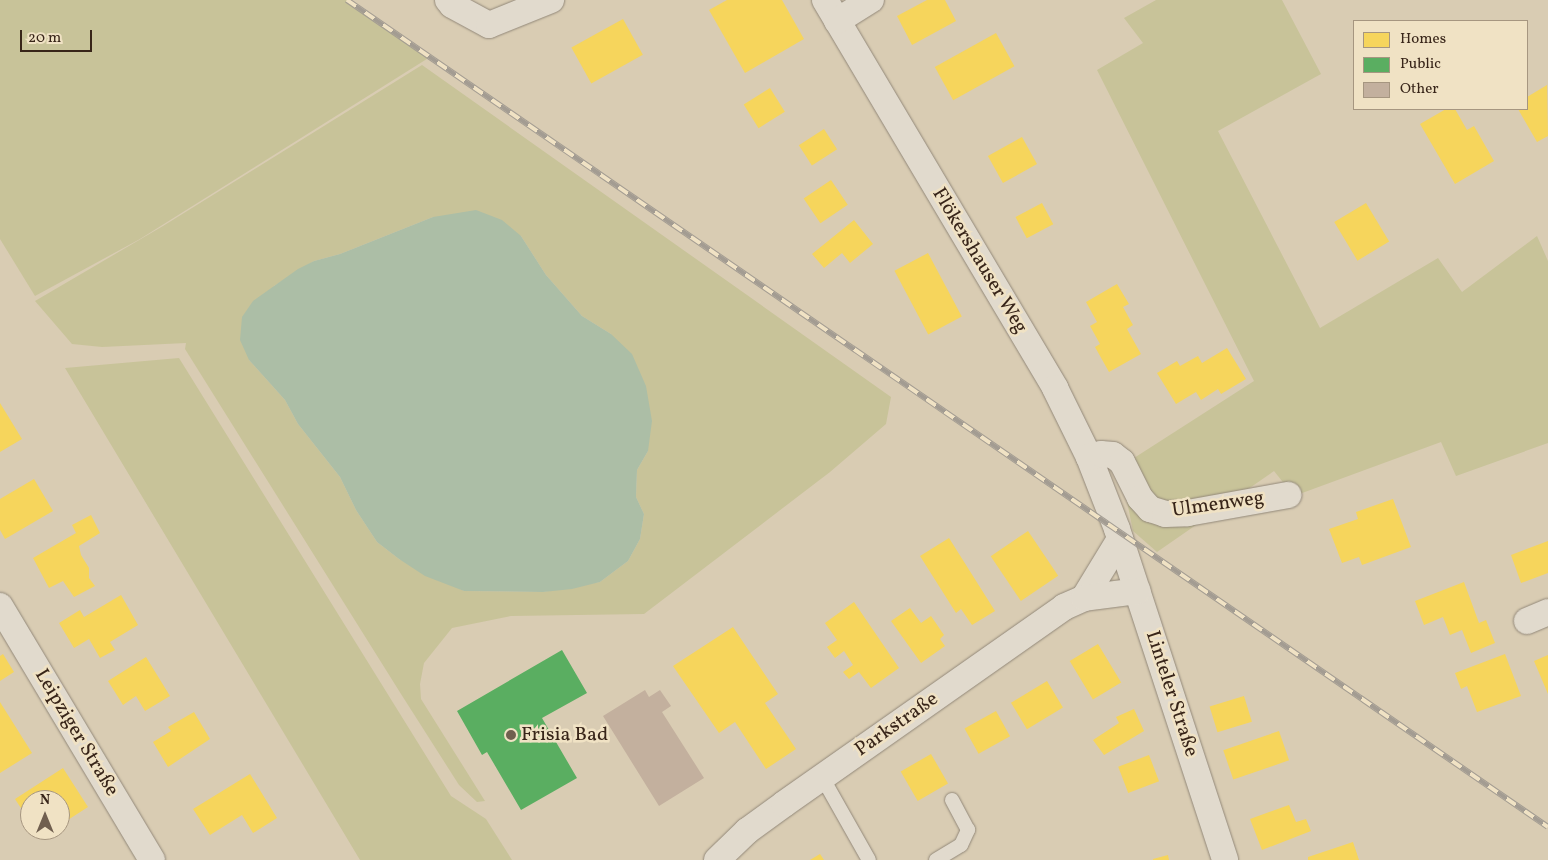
<!DOCTYPE html>
<meta charset="utf-8">
<style>
body{margin:0}
#map{position:relative;width:1548px;height:860px;overflow:hidden;background:#d9ccb3;font-family:Vollkorn,serif}
div>[style]{position:absolute}
[style*='--x']{left:calc(var(--x)*1px);top:calc(var(--y)*1px);width:calc(var(--w)*1px);rotate:calc(var(--a)*1deg)}
.green>*{inset:0;background:#c8c399}
.water>*{inset:0;background:#acbea6}
.homes>*{inset:0;background:#f6d55c;transform-origin:0 0}
.public>*{inset:0;background:#5aae61}
.building>*{inset:0;background:#c3b09e}
.roads{filter:drop-shadow(0 0 1px #928879) drop-shadow(0 0 1px #928879)}
.service>*{height:14px;margin:-7px;padding:0 7px;transform-origin:7px;border-radius:7px;background:#e1dacd}
.minor>*{height:26px;margin:-13px;padding:0 13px;transform-origin:13px;border-radius:13px;background:#e1dacd}
.rail>*{height:5.5px;margin-top:-2.75px;transform-origin:0;background:repeating-linear-gradient(90deg,#f0e2c4 0 11px,#a39c92 0 22px);box-sizing:border-box;border-block:1px solid #a39c92}
.dots>*{width:14px;height:14px;translate:-50% -50%;box-sizing:border-box;border:2px solid #f0e2c4;border-radius:50%}
span{translate:-50% -50%;white-space:nowrap;text-align:center;line-height:1.15;-webkit-text-stroke:5px #f0e2c4;paint-order:stroke}
.street-label{font-size:20px;color:#382519}
.poi-label{font-size:20px;color:#382519}
.left{translate:0 -50%;text-align:left}
.legend{position:absolute;left:1353px;top:20px;width:175px;height:90px;box-sizing:border-box;background:#f0e2c4;border:1px solid #a69680;margin:0;padding:6px 9px;list-style:none;font-size:15px;color:#382519}
.legend li{display:flex;align-items:center;gap:10px;height:25px}
.legend b{width:25px;border:1px solid #a69680}
.north{position:absolute;left:20px;top:790px;width:50px;height:50px;box-sizing:border-box;background:#f0e2c4;border:1px solid #a69680;border-radius:50%;rotate:0deg;font-size:14px;font-weight:700;line-height:20px;text-align:center;color:#382519}
.north::after{content:'';display:block;margin:auto;width:18px;height:22px;background:#705f4f;clip-path:polygon(50% 0,100% 100%,50% 72%,0 100%)}
.scale{position:absolute;left:20px;top:30px;width:72px;height:22px;box-sizing:border-box;border:2px solid #382519;border-top:0;padding-left:6px;font-size:15px;line-height:18px;white-space:nowrap;color:#382519;-webkit-text-stroke:4px #f0e2c4;paint-order:stroke}
</style>
<div id="map">
<div class="green">
<i style="clip-path:polygon(0 0,347px 0,430px 57px,140px 239px,35px 296px,0 239px)"></i>
<i style="clip-path:polygon(1156px 0,1282px 0,1321px 74px,1218px 131px,1320px 328px,1438px 258px,1462px 292px,1537px 236px,1548px 261px,1548px 443px,1456px 476px,1441px 442px,1294px 496px,1274px 471px,1157px 552px,1133px 531px,1120px 467px,1254px 381px,1097px 70px,1143px 43px,1124px 18px)"></i>
<i style="clip-path:polygon(evenodd,422px 65px,891px 397px,886px 424px,830px 472px,644px 614px,511px 616px,452px 628px,424px 663px,420px 684px,421px 699px,485px 801px,477px 802px,459px 785px,401px 694px,185px 349px,186px 343px,102px 347px,72px 344px,35px 301px,163px 226px,422px 65px,433px 217px,521px 236px,546px 275px,582px 316px,611px 334px,648px 451px,637px 470px,636px 497px,644px 514px,640px 539px,628px 561px,600px 582px,543px 592px,464px 591px,399px 559px,377px 542px,356px 510px,340px 477px,298px 424px,285px 400px,249px 360px,274px 286px,314px 261px,340px 254px,433px 217px)"></i>
<i style="clip-path:polygon(179px 358px,451px 796px,486px 819px,512px 860px,360px 860px,65px 368px)"></i>
</div>
<div class="water">
<i style="clip-path:polygon(476px 210px,502px 220px,521px 236px,546px 275px,582px 316px,611px 334px,632px 354px,646px 386px,652px 421px,648px 451px,637px 470px,636px 497px,644px 514px,640px 539px,628px 561px,600px 582px,572px 589px,543px 592px,464px 591px,425px 576px,399px 559px,377px 542px,356px 510px,340px 477px,298px 424px,285px 400px,249px 360px,240px 340px,242px 317px,253px 301px,298px 269px,314px 261px,340px 254px,433px 217px)"></i>
</div>
<div class="homes">
<i style="clip-path:polygon(727px 0,782px 0,804px 39px,745px 73px,709px 10px)"></i>
<i style="clip-path:polygon(927px 0,945px 0,956px 21px,912px 45px,897px 16px)"></i>
<i style="left:623px;top:19px;width:41px;height:59px;rotate:61deg"></i>
<i style="left:996px;top:33px;width:38px;height:70px;rotate:61deg"></i>
<i style="clip-path:polygon(1547px 85px,1548px 136px,1537px 142px,1518px 109px,1527px 109px,1527px 97px)"></i>
<i style="left:770px;top:88px;width:28px;height:31px;rotate:58deg"></i>
<i style="clip-path:polygon(1446px 109px,1455px 109px,1467px 130px,1474px 126px,1494px 161px,1455px 184px,1420px 124px)"></i>
<i style="left:824px;top:129px;width:24px;height:30px;rotate:57deg"></i>
<i style="left:1022px;top:137px;width:31px;height:39px;rotate:61deg"></i>
<i style="left:831px;top:180px;width:30px;height:33px;rotate:56deg"></i>
<i style="left:1042px;top:203px;width:24px;height:30px;rotate:62deg"></i>
<i style="left:1366px;top:203px;width:45px;height:37px;rotate:59deg"></i>
<i style="clip-path:polygon(854px 220px,873px 244px,850px 263px,842px 253px,824px 268px,812px 254px)"></i>
<i style="left:928px;top:253px;width:72px;height:38px;rotate:62deg"></i>
<i style="clip-path:polygon(1117px 284px,1129px 304px,1123px 307px,1133px 325px,1127px 329px,1141px 354px,1109px 372px,1095px 347px,1100px 344px,1090px 326px,1097px 322px,1086px 302px)"></i>
<i style="clip-path:polygon(1227px 348px,1246px 379px,1221px 394px,1218px 389px,1201px 400px,1196px 392px,1176px 404px,1157px 373px,1177px 361px,1180px 366px,1198px 356px,1202px 363px)"></i>
<i style="clip-path:polygon(0 403px,22px 439px,0 452px)"></i>
<i style="clip-path:polygon(34px 479px,53px 511px,5px 539px,0 530px,0 499px)"></i>
<i style="clip-path:polygon(1393px 499px,1411px 547px,1362px 565px,1359px 557px,1342px 563px,1329px 529px,1358px 519px,1356px 512px)"></i>
<i style="clip-path:polygon(91px 515px,100px 533px,79px 546px,81px 555px,89px 568px,89px 578px,95px 586px,74px 597px,63px 581px,49px 588px,33px 558px,76px 533px,72px 525px)"></i>
<i style="left:1028px;top:531px;width:54px;height:45px;rotate:56deg"></i>
<i style="clip-path:polygon(949px 538px,995px 611px,972px 625px,961px 609px,956px 613px,920px 556px)"></i>
<i style="clip-path:polygon(1548px 541px,1548px 573px,1521px 583px,1511px 555px)"></i>
<i style="clip-path:polygon(1464px 582px,1479px 623px,1486px 620px,1495px 643px,1471px 653px,1462px 630px,1450px 635px,1443px 617px,1424px 625px,1415px 601px)"></i>
<i style="clip-path:polygon(121px 595px,138px 625px,110px 642px,115px 650px,100px 658px,89px 639px,74px 648px,59px 623px,80px 610px,84px 617px)"></i>
<i style="clip-path:polygon(854px 602px,899px 668px,871px 688px,859px 672px,849px 679px,843px 672px,853px 665px,844px 651px,835px 658px,827px 647px,837px 640px,825px 623px)"></i>
<i style="clip-path:polygon(910px 608px,921px 623px,931px 616px,944px 635px,940px 639px,945px 646px,921px 663px,891px 621px)"></i>
<i style="clip-path:polygon(733px 627px,778px 694px,765px 703px,796px 749px,766px 769px,735px 722px,719px 733px,673px 666px)"></i>
<i style="left:1098px;top:644px;width:45px;height:33px;rotate:59deg"></i>
<i style="clip-path:polygon(3px 654px,14px 672px,0 681px,0 656px)"></i>
<i style="clip-path:polygon(1505px 654px,1521px 696px,1477px 712px,1467px 686px,1461px 689px,1455px 673px)"></i>
<i style="clip-path:polygon(1548px 655px,1548px 694px,1534px 661px)"></i>
<i style="clip-path:polygon(146px 657px,170px 696px,145px 711px,136px 696px,123px 705px,108px 681px)"></i>
<i style="left:1047px;top:681px;width:31px;height:42px;rotate:59deg"></i>
<i style="left:1244px;top:696px;width:27px;height:36px;rotate:73deg"></i>
<i style="clip-path:polygon(0 702px,32px 753px,0 773px)"></i>
<i style="clip-path:polygon(1134px 709px,1144px 731px,1104px 755px,1093px 740px,1119px 723px,1116px 717px)"></i>
<i style="left:996px;top:711px;width:29px;height:36px;rotate:61deg"></i>
<i style="clip-path:polygon(194px 712px,210px 739px,168px 767px,153px 742px,171px 731px,168px 727px)"></i>
<i style="left:1279px;top:731px;width:31px;height:59px;rotate:71deg"></i>
<i style="left:931px;top:754px;width:34px;height:35px;rotate:60deg"></i>
<i style="left:1149px;top:755px;width:28px;height:33px;rotate:69deg"></i>
<i style="clip-path:polygon(63px 768px,88px 807px,60px 825px,60px 800px,30px 800px,30px 822px,15px 799px)"></i>
<i style="clip-path:polygon(250px 774px,277px 818px,253px 833px,242px 815px,210px 835px,193px 809px)"></i>
<i style="clip-path:polygon(1289px 805px,1296px 822px,1306px 819px,1311px 831px,1262px 850px,1250px 819px)"></i>
<i style="clip-path:polygon(1353px 842px,1359px 860px,1308px 860px,1308px 857px)"></i>
<i style="clip-path:polygon(820px 854px,824px 860px,810px 860px)"></i>
<i style="clip-path:polygon(1168px 855px,1169px 860px,1153px 860px,1153px 859px)"></i>
</div>
<div class="public">
<i style="clip-path:polygon(562px 650px,587px 693px,542px 718px,577px 778px,521px 810px,487px 752px,482px 755px,457px 711px)"></i>
</div>
<div class="building">
<i style="clip-path:polygon(645px 690px,649px 697px,660px 690px,671px 706px,662px 712px,704px 778px,659px 806px,603px 716px)"></i>
</div>
<div class="roads">
<div class="service">
<i style="--x:822;--y:777;--w:95;--a:60.5"></i>
<i style="--x:936;--y:860;--w:29;--a:-31"></i>
<i style="--x:961;--y:845;--w:17;--a:-65"></i>
<i style="--x:968;--y:830;--w:34;--a:-118"></i>
</div>
<div class="minor">
<i style="--x:448;--y:0;--w:6;--a:51"></i>
<i style="--x:452;--y:5;--w:42;--a:28.4"></i>
<i style="--x:489;--y:25;--w:67;--a:-22"></i>
<i style="--x:825;--y:0;--w:451;--a:59.3"></i>
<i style="--x:1055;--y:388;--w:77;--a:63.8"></i>
<i style="--x:1089;--y:457;--w:77;--a:68.7"></i>
<i style="--x:1117;--y:529;--w:348;--a:71.9"></i>
<i style="--x:837;--y:21;--w:40;--a:-32"></i>
<i style="--x:1089;--y:457;--w:12;--a:-14"></i>
<i style="--x:1101;--y:454;--w:12;--a:5"></i>
<i style="--x:1113;--y:455;--w:11;--a:38"></i>
<i style="--x:1122;--y:462;--w:40;--a:63.4"></i>
<i style="--x:1140;--y:498;--w:15;--a:48"></i>
<i style="--x:1150;--y:509;--w:16;--a:18"></i>
<i style="--x:1165;--y:514;--w:23;--a:-2"></i>
<i style="--x:1188;--y:513;--w:102;--a:-10.2"></i>
<i style="--x:1084;--y:598;--w:69;--a:-58.6"></i>
<i style="--x:0;--y:606;--w:296;--a:59.1"></i>
<i style="--x:1527;--y:621;--w:23;--a:-23"></i>
<i style="--x:717;--y:860;--w:42;--a:-44"></i>
<i style="--x:747;--y:831;--w:46;--a:-36.1"></i>
<i style="--x:784;--y:804;--w:342;--a:-35.1"></i>
<i style="--x:1064;--y:607;--w:22;--a:-24"></i>
<i style="--x:1084;--y:598;--w:54;--a:-7.4"></i>
</div>
</div>
<div class="rail">
<i style="--x:347;--y:0;--w:1458;--a:34.55"></i>
</div>
<div class="dots">
<i style="left:511px;top:735px;background:#705f4f"></i>
</div>
<div class="street-label">
<span style="left:979px;top:261px;rotate:59deg">Flökershauser Weg</span>
<span style="left:1218px;top:505px;rotate:-8deg">Ulmenweg</span>
<span style="left:1171px;top:694px;rotate:72deg">Linteler Straße</span>
<span style="left:897px;top:725px;rotate:-35deg">Parkstraße</span>
<span style="left:76px;top:733px;rotate:59deg">Leipziger Straße</span>
</div>
<div class="poi-label">
<span class="left" style="left:521px;top:735px">Frisia Bad</span>
</div>
<ul class="legend">
<li><b style="height:14px;background:#f6d55c"></b>Homes</li>
<li><b style="height:14px;background:#5aae61"></b>Public</li>
<li><b style="height:14px;background:#c3b09e"></b>Other</li>
</ul>
<div class="north">N</div>
<div class="scale">20 m</div>
</div>
